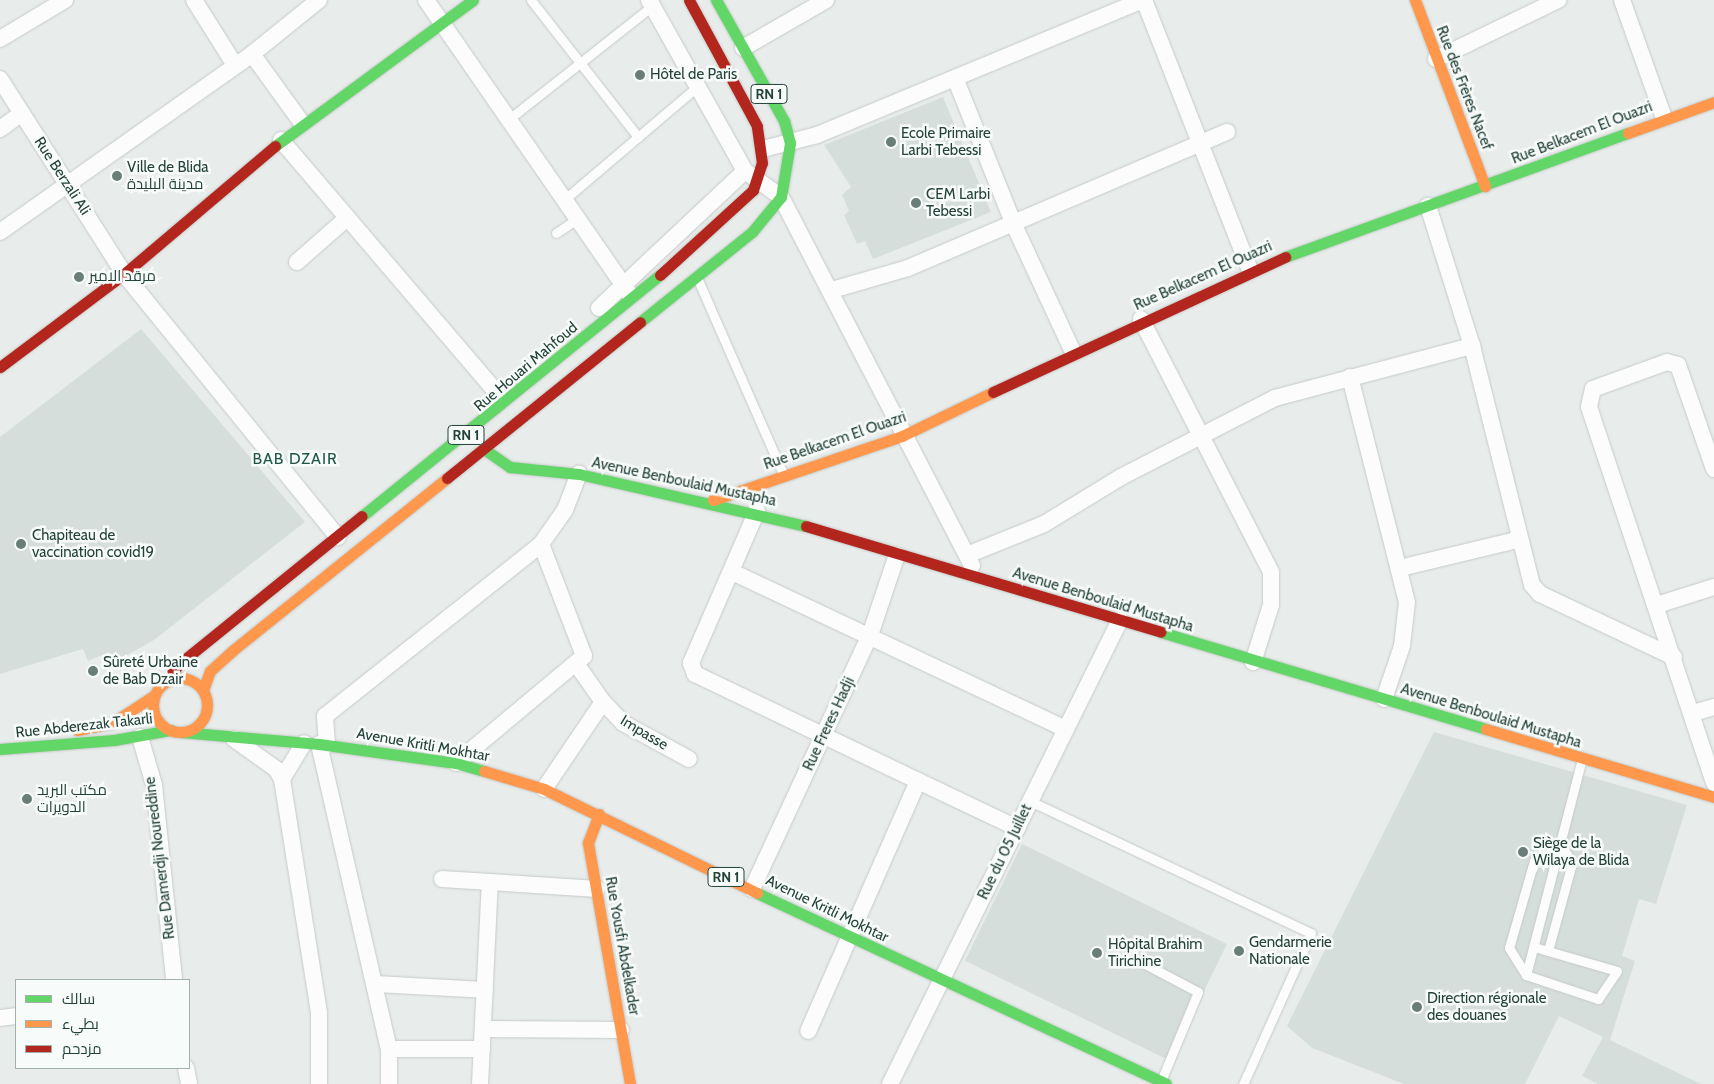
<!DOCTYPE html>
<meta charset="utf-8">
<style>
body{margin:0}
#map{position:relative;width:1714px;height:1084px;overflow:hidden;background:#e8edeb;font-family:Cabin,Cairo,sans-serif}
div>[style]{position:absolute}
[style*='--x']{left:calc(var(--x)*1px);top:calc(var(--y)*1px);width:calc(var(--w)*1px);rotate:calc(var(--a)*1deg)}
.built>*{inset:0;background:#d6dedb;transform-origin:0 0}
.roads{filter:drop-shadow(0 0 1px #c5cac8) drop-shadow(0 0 1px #c5cac8)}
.lane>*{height:9px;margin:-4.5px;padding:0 4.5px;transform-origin:4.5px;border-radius:4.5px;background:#fcfcfc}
.street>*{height:16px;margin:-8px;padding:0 8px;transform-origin:8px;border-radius:8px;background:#fcfcfc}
.fast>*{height:11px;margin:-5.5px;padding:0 5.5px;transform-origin:5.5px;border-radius:5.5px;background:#63d668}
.slow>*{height:11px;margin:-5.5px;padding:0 5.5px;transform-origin:5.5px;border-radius:5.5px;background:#ff974d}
.slow>.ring{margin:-5.5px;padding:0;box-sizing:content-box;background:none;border:11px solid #ff974d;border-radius:50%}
.jam>*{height:11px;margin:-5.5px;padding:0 5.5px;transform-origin:5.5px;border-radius:5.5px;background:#b3261e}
.dots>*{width:14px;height:14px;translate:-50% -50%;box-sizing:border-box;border:2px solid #f7fbf9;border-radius:50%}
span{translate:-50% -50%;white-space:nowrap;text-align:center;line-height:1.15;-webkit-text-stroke:5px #f7fbf9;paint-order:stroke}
.shield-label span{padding:1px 4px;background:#f7fbf9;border:1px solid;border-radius:4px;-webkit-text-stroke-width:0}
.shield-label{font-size:14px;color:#24423a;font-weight:700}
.poi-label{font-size:15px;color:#24423a}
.left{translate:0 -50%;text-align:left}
.street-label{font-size:15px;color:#24423a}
.neighbourhood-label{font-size:16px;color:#1f5548;letter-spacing:1px}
.legend{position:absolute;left:15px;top:979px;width:175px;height:90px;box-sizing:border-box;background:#f7fbf9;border:1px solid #a3b1ad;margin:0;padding:6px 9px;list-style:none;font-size:15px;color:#24423a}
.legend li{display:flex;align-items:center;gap:10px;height:25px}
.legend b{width:25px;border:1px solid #a3b1ad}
</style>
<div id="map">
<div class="built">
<i style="clip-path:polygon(943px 97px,991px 212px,873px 259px,865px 241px,857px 244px,844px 215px,849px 211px,842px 195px,851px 187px,824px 145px)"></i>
<i style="clip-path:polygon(141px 329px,305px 522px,154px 640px,113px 663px,109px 652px,88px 661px,83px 649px,0 674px,0 437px)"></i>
<i style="clip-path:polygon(1434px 732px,1687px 805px,1656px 904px,1639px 899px,1622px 956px,1635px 961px,1610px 1040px,1701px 1084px,1598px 1084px,1582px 1076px,1603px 1037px,1559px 1016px,1525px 1084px,1404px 1084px,1312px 1048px,1287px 1026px)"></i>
<i style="left:1022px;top:844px;width:228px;height:130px;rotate:26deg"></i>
</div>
<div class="roads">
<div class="lane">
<i style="--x:531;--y:0;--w:174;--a:52"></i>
<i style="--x:509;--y:119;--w:182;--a:-38.3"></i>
<i style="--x:565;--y:199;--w:175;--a:-40.4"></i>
<i style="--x:556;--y:233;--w:27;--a:-34"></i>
<i style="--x:698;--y:280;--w:212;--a:66.3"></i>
<i style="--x:1030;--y:801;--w:310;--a:25.2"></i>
<i style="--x:1311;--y:933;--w:166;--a:114.2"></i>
<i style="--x:1534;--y:947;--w:86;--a:16.1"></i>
<i style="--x:1617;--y:971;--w:34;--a:124"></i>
<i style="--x:1598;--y:999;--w:76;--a:-161.6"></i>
<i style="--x:1526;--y:975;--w:32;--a:-122"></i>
<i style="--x:1509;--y:948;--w:91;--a:-74"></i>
<i style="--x:1534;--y:861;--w:32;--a:-32"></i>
<i style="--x:1561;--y:844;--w:22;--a:60"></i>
<i style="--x:1572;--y:863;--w:91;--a:105.3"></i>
<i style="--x:1145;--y:964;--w:60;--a:27.8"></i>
<i style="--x:1198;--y:992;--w:96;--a:112.6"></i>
<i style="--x:1526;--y:975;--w:223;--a:-75.5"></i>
</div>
<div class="street">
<i style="--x:194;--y:0;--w:77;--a:57.8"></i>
<i style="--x:426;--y:0;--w:359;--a:55.3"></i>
<i style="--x:649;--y:0;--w:196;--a:60.7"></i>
<i style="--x:745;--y:171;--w:44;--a:35.8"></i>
<i style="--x:781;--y:197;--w:415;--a:62.6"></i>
<i style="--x:1144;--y:0;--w:290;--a:68.6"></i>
<i style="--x:1622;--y:0;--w:125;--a:70.4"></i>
<i style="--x:0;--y:39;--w:76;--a:-31"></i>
<i style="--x:743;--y:48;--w:96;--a:-30"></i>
<i style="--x:252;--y:54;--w:85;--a:54.1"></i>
<i style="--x:1436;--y:59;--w:136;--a:-25.8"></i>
<i style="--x:955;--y:78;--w:158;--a:68.1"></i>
<i style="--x:1014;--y:225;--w:140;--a:65.1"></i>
<i style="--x:0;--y:79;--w:231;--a:57.5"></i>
<i style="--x:124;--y:274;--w:339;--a:50.9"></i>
<i style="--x:0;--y:129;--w:27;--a:-36"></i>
<i style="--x:281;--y:140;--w:334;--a:49.5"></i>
<i style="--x:763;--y:149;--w:56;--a:-14.5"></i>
<i style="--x:817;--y:135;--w:353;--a:-22.5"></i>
<i style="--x:0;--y:232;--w:309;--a:-35.2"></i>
<i style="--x:252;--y:54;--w:86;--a:-38.9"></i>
<i style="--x:297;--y:262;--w:65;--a:-41.3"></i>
<i style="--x:832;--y:290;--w:79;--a:-16.1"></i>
<i style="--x:908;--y:268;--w:347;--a:-23.1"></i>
<i style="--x:599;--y:308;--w:200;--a:-43.2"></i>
<i style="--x:1141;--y:319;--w:284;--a:62.8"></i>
<i style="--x:1271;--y:572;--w:33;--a:90"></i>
<i style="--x:1271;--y:605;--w:60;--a:107.5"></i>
<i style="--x:1472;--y:346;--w:246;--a:75.9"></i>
<i style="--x:1532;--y:585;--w:12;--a:48"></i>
<i style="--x:1540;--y:594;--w:148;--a:25.2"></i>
<i style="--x:1350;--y:377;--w:232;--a:75.8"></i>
<i style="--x:1407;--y:602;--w:44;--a:96.5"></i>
<i style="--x:1402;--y:646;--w:56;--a:108.8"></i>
<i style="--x:1714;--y:469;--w:110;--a:-109.1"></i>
<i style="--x:1678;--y:365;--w:11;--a:-165"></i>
<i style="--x:1667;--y:362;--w:79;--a:160"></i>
<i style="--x:1593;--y:389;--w:18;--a:103"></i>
<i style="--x:1589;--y:407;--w:396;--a:71.6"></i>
<i style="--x:757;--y:511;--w:166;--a:113.5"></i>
<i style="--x:691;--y:663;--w:12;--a:70"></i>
<i style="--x:695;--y:674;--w:247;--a:25.6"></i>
<i style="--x:918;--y:781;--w:273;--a:113.7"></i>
<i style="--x:967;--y:555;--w:83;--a:-21.9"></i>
<i style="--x:1044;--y:524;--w:90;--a:-31.4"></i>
<i style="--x:1121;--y:477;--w:173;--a:-27.2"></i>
<i style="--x:1275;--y:398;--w:204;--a:-14.8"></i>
<i style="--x:1472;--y:346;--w:147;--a:-107.4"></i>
<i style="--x:1400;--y:568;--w:120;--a:-13.5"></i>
<i style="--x:732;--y:572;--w:369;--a:25.2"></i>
<i style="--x:1657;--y:605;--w:60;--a:-17.5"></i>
<i style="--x:603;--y:702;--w:29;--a:46"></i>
<i style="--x:623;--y:723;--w:75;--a:28.6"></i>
<i style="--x:1693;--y:713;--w:22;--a:-16"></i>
<i style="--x:140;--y:737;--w:50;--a:73.7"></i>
<i style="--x:154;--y:785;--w:196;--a:84.1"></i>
<i style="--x:234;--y:739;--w:52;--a:35.5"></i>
<i style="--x:276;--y:769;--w:12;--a:59"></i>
<i style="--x:282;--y:779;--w:237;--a:81"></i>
<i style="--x:319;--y:1013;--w:71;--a:90"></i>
<i style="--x:319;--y:744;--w:313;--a:77.1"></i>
<i style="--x:389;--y:1049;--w:35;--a:90"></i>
<i style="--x:327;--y:745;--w:29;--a:-94"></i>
<i style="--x:325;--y:716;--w:276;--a:-38.5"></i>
<i style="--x:541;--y:544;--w:42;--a:-54.8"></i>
<i style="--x:565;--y:510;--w:39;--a:-69"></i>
<i style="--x:456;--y:763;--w:167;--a:-39.9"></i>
<i style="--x:584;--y:656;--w:120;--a:-111"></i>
<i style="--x:282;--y:779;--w:42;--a:-58.6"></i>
<i style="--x:918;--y:781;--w:110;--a:25.4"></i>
<i style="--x:544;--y:789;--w:105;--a:-55.9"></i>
<i style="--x:603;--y:702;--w:45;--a:-125.1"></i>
<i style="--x:442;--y:879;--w:48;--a:3.6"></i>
<i style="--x:752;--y:889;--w:280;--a:-65.1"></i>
<i style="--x:870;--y:635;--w:84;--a:-71.4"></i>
<i style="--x:375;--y:984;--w:110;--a:3.1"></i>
<i style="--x:0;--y:1018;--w:16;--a:-7"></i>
<i style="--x:483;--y:1029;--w:138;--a:0.4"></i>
<i style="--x:389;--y:1049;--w:93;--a:0"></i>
<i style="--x:186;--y:1068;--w:16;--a:79"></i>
<i style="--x:480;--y:1084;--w:202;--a:-87.2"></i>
<i style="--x:490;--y:882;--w:107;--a:3.7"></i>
<i style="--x:890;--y:1084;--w:518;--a:-63.63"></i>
</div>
<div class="fast">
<i style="--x:275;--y:146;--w:246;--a:-36.4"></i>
<i style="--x:1285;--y:257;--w:365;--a:-19.9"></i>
<i style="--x:640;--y:322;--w:144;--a:-38.8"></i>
<i style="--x:752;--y:232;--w:45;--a:-50.4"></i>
<i style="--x:781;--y:197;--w:55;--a:-80.5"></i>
<i style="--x:790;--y:143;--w:23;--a:-105"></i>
<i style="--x:784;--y:121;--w:139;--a:-119.3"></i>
<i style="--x:484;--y:449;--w:32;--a:35"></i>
<i style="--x:510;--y:467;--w:69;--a:5.8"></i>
<i style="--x:579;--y:474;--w:233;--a:12.9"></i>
<i style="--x:362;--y:516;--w:383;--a:-39"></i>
<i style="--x:1161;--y:632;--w:339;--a:16.6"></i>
<i style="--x:180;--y:732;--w:140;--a:4.9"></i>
<i style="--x:319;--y:744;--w:138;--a:7.9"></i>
<i style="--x:456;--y:763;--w:29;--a:16"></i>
<i style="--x:0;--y:749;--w:114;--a:-4.5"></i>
<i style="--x:114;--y:740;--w:58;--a:-10"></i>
<i style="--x:757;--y:893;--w:451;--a:25"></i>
</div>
<div class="slow">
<i style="--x:1415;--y:0;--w:199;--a:69.4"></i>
<i style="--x:1628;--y:133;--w:91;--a:-19.8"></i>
<i style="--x:713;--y:500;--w:200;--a:-18.7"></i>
<i style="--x:902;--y:436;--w:101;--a:-25.8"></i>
<i class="ring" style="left:153px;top:678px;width:43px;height:43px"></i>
<i style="--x:203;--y:690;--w:20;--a:-70"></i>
<i style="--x:210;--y:671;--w:30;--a:-42"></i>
<i style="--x:232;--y:651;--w:276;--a:-38.8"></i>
<i style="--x:1486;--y:729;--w:238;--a:16.6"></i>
<i style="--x:77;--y:730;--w:36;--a:-11"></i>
<i style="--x:112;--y:723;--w:51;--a:-33.1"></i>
<i style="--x:484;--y:771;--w:63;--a:16.7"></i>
<i style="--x:544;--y:789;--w:237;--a:26"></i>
<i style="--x:599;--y:814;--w:31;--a:111"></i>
<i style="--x:588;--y:843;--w:245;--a:80.1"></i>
</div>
<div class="jam">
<i style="--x:660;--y:275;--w:126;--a:-42.4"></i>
<i style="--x:753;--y:190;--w:28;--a:-72"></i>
<i style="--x:762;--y:163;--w:37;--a:-98"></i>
<i style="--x:757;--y:126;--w:143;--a:-118.4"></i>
<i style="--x:0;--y:367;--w:155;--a:-36.9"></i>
<i style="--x:124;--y:274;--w:198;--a:-40.3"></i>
<i style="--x:993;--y:392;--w:322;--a:-24.8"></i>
<i style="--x:447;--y:478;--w:248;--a:-38.9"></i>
<i style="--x:806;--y:526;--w:370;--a:16.6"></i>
<i style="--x:166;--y:681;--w:21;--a:-53"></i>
<i style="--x:179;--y:664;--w:235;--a:-39"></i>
</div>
</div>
<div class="dots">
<i style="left:640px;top:75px;background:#697e78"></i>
<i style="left:891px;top:142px;background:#697e78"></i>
<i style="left:117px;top:176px;background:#697e78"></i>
<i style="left:916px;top:203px;background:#697e78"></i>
<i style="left:79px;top:277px;background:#697e78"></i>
<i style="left:21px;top:544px;background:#697e78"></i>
<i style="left:93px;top:671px;background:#697e78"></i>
<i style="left:27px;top:799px;background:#697e78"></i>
<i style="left:1523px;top:852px;background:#697e78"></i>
<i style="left:1239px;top:951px;background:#697e78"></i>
<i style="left:1097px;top:953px;background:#697e78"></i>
<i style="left:1417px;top:1007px;background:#697e78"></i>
</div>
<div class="shield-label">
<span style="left:769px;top:94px">RN 1</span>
<span style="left:466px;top:435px">RN 1</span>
<span style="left:726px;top:877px">RN 1</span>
</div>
<div class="poi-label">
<span class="left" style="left:650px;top:75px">Hôtel de Paris</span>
<span class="left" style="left:901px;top:142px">Ecole Primaire<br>Larbi Tebessi</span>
<span class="left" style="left:127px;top:176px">Ville de Blida<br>مدينة البليدة</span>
<span class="left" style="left:926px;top:203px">CEM Larbi<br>Tebessi</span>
<span class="left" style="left:89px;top:277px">مرقد الامير</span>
<span class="left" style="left:32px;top:544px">Chapiteau de<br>vaccination covid19</span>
<span class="left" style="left:103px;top:671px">Sûreté Urbaine<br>de Bab Dzair</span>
<span class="left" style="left:37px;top:799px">مكتب البريد<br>الدويرات</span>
<span class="left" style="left:1533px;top:852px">Siège de la<br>Wilaya de Blida</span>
<span class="left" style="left:1249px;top:951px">Gendarmerie<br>Nationale</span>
<span class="left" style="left:1108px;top:953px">Hôpital Brahim<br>Tirichine</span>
<span class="left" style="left:1427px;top:1007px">Direction régionale<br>des douanes</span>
</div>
<div class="street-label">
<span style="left:1464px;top:88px;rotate:69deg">Rue des Frères Nacef</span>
<span style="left:1582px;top:133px;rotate:-21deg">Rue Belkacem El Ouazri</span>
<span style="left:62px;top:176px;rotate:57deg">Rue Berzali Ali</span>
<span style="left:1203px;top:276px;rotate:-24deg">Rue Belkacem El Ouazri</span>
<span style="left:526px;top:367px;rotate:-40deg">Rue Houari Mahfoud</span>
<span style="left:835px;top:441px;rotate:-19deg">Rue Belkacem El Ouazri</span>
<span style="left:684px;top:482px;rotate:12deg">Avenue Benboulaid Mustapha</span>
<span style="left:1103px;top:600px;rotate:17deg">Avenue Benboulaid Mustapha</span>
<span style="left:1491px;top:716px;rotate:17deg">Avenue Benboulaid Mustapha</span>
<span style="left:829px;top:724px;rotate:-65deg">Rue Freres Hadji</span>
<span style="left:84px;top:726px;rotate:-6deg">Rue Abderezak Takarli</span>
<span style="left:644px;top:733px;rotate:31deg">Impasse</span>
<span style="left:423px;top:745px;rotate:10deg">Avenue Kritli Mokhtar</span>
<span style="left:1005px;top:852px;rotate:-64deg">Rue du 05 Juillet</span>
<span style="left:160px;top:858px;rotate:-97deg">Rue Damerdji Noureddine</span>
<span style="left:827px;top:909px;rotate:26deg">Avenue Kritli Mokhtar</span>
<span style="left:622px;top:946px;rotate:80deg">Rue Yousfi Abdelkader</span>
</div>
<div class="neighbourhood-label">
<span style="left:295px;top:459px">BAB DZAIR</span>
</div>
<ul class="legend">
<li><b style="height:6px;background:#63d668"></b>سالك</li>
<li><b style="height:6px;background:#ff974d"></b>بطيء</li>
<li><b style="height:6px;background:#b3261e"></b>مزدحم</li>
</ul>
</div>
